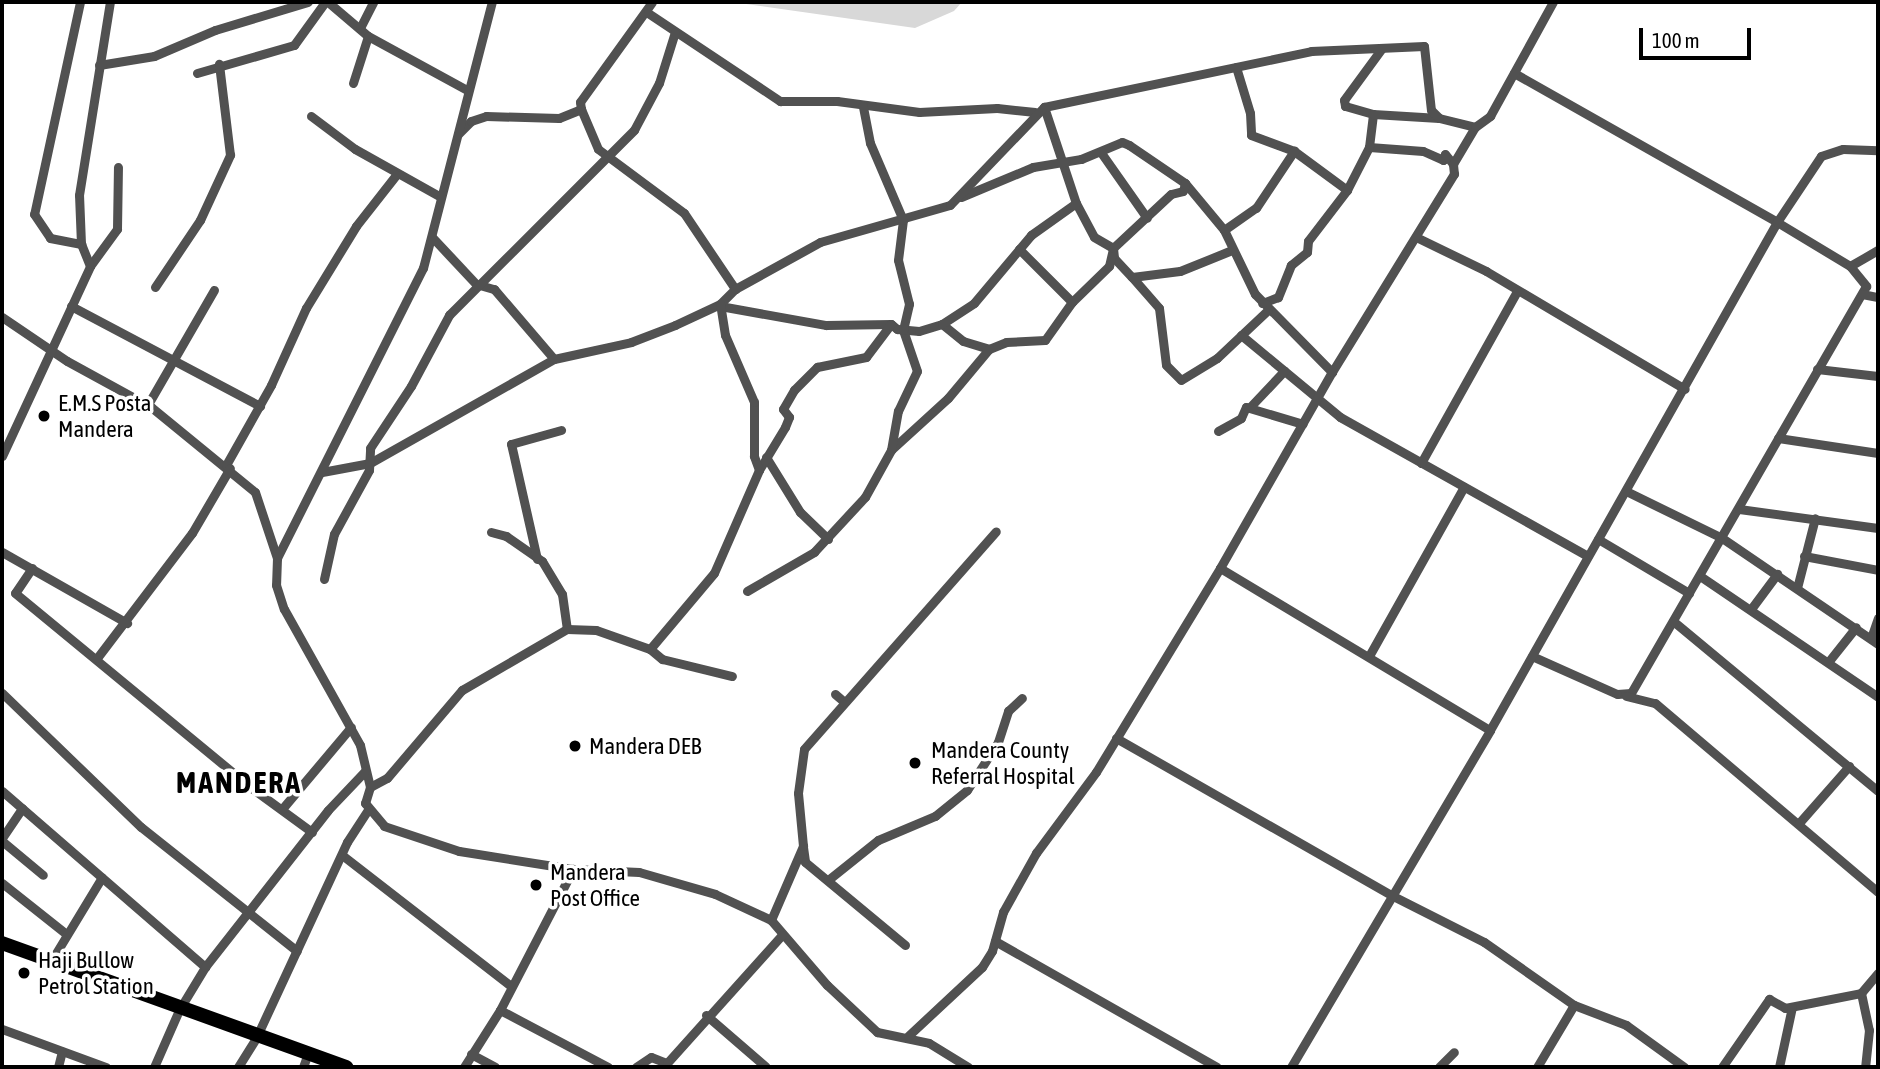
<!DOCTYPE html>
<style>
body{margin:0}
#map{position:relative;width:1880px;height:1069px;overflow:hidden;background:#fff;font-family:"Asap Condensed",sans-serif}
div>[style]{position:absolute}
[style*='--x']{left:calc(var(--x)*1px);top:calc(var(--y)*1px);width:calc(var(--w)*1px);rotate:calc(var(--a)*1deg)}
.green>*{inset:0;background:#d8d8d8}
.minor>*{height:9px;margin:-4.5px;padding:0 4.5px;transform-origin:4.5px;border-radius:4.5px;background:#515151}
.trunk>*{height:14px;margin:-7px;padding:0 7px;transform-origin:7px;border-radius:7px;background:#000}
.dots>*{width:19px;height:19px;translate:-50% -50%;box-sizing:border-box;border:4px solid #fff;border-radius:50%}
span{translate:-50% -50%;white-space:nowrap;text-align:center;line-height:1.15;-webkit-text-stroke:7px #fff;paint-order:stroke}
.poi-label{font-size:23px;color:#000}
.left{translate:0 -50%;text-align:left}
.district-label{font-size:30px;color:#000;font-weight:700;letter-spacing:2px}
.frame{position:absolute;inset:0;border:4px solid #000;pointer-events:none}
.scale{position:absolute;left:1639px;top:28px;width:112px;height:32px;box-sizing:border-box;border:4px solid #000;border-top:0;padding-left:9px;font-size:21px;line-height:24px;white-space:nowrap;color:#000;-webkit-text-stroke:5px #fff;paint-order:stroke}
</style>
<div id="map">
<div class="green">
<i style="clip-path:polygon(732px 2px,962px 2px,954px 11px,915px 28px)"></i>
</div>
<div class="minor">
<i style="--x:80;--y:2;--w:217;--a:102.2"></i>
<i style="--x:34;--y:214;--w:29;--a:56"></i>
<i style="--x:50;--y:238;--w:32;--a:11"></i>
<i style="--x:328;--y:2;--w:52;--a:40.4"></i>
<i style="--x:368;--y:36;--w:113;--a:28.6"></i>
<i style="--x:652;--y:2;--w:123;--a:125.8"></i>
<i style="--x:580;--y:102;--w:7;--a:82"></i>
<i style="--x:581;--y:109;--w:43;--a:67"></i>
<i style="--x:598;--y:149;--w:107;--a:36.7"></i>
<i style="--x:684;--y:213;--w:92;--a:56.1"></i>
<i style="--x:648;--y:13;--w:159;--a:33.7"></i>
<i style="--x:780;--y:101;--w:57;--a:0"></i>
<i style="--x:837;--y:101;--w:83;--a:7.6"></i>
<i style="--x:919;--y:112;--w:78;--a:-2.9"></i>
<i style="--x:997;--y:108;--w:38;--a:6"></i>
<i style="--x:360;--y:28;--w:29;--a:-63"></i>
<i style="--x:99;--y:65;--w:56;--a:-9.3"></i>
<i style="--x:154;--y:56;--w:66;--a:-23.1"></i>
<i style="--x:215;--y:30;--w:97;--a:-16.8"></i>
<i style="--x:1236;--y:67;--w:48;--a:73.1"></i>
<i style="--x:1250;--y:113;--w:22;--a:87"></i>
<i style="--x:1251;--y:135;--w:46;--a:20.4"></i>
<i style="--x:1294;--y:151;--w:66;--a:36.3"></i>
<i style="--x:1347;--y:190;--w:64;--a:127.4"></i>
<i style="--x:1308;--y:241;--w:11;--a:95"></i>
<i style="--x:1307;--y:252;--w:21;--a:141"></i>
<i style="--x:1291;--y:265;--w:35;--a:112"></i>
<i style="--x:1278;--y:297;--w:17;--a:159"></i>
<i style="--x:197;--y:73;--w:101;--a:-16.1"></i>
<i style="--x:294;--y:45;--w:53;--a:-54.2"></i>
<i style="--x:1514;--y:73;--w:302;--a:29.5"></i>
<i style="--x:1777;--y:222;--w:85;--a:31.1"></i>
<i style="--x:1850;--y:266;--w:26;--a:51"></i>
<i style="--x:1866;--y:286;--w:470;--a:120"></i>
<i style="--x:1631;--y:693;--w:14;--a:176"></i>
<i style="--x:1617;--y:694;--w:93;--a:-155.9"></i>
<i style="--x:353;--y:83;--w:49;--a:-72.3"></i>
<i style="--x:1044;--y:107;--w:101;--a:71.6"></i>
<i style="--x:1076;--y:203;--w:38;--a:62"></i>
<i style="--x:1094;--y:237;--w:22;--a:30"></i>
<i style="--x:1113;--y:248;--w:10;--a:84"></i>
<i style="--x:1114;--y:258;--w:26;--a:47"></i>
<i style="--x:1132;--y:277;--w:48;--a:-7.1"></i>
<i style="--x:1180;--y:271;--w:56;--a:-22"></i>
<i style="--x:1373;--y:114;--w:29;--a:-164"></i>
<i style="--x:1345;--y:106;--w:6;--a:-99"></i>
<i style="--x:1344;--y:100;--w:64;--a:-53.8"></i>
<i style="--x:311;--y:116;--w:55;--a:36.9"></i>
<i style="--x:355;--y:149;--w:96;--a:29.2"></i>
<i style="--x:458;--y:134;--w:18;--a:-45"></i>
<i style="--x:471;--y:121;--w:16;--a:-18"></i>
<i style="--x:486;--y:116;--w:73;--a:1.6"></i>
<i style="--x:559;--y:118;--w:24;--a:-22"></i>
<i style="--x:1369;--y:147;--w:54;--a:4.2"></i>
<i style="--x:1423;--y:151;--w:22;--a:24"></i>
<i style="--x:1443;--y:160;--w:6;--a:-72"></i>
<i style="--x:1445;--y:154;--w:13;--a:51"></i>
<i style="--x:1102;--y:154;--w:78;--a:54.9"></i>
<i style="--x:1347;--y:190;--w:48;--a:-62.9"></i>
<i style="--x:1369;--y:147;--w:33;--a:-83"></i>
<i style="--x:1373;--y:114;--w:66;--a:3.5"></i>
<i style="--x:1439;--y:118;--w:37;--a:14"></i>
<i style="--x:961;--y:197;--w:78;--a:-22.6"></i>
<i style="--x:1033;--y:167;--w:49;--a:-9.5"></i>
<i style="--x:1081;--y:159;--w:44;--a:-22.5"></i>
<i style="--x:1122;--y:142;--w:8;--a:23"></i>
<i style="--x:1129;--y:145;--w:68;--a:34.2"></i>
<i style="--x:1185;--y:183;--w:61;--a:50.3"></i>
<i style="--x:1224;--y:230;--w:71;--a:64.2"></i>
<i style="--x:1255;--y:294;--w:110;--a:45.4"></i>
<i style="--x:1224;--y:230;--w:39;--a:-35"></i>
<i style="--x:1256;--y:208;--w:69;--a:-56.3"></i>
<i style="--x:432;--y:237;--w:64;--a:46.9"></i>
<i style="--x:476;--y:284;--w:19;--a:16"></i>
<i style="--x:494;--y:289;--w:92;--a:49.4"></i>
<i style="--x:1416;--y:237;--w:78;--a:25.9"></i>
<i style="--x:1486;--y:271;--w:231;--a:30.7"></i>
<i style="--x:1019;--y:249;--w:75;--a:45"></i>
<i style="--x:90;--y:266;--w:46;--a:-53.9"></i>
<i style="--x:117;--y:229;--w:62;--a:-89.1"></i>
<i style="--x:1850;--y:266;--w:32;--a:-30"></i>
<i style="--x:1132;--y:277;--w:41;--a:48.9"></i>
<i style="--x:1159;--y:308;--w:57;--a:83"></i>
<i style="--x:1166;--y:365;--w:21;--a:45"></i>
<i style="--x:1181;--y:380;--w:42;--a:-31.4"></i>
<i style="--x:1217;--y:358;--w:70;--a:-43.3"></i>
<i style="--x:155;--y:287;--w:81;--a:-56.1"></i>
<i style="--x:200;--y:220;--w:72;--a:-65.2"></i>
<i style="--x:230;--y:155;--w:92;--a:-96.9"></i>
<i style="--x:1862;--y:294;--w:16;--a:11"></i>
<i style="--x:71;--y:306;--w:214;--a:27.9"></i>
<i style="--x:720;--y:306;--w:108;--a:10.2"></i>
<i style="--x:826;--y:325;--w:65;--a:-0.9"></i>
<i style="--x:891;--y:324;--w:8;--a:40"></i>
<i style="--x:897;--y:329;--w:22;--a:5"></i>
<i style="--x:919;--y:331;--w:24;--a:-17"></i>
<i style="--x:942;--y:324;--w:27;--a:39"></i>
<i style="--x:963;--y:341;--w:27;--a:17"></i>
<i style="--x:989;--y:349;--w:18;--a:-22"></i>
<i style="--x:1006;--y:342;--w:39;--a:-3"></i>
<i style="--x:1045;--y:340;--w:47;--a:-54.6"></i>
<i style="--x:1072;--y:302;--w:52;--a:-44.2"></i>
<i style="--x:1109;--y:266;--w:18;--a:-77"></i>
<i style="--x:1113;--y:248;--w:79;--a:-43"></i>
<i style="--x:1171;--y:194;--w:12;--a:-14"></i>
<i style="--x:1183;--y:191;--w:8;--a:-76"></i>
<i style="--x:2;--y:317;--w:78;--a:34.1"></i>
<i style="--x:67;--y:361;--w:96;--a:28.7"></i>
<i style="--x:151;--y:407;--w:134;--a:39.3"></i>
<i style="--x:255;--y:492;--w:70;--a:71.6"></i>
<i style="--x:277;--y:558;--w:27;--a:92"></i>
<i style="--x:276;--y:585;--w:25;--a:72"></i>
<i style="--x:284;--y:609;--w:156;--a:60.8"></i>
<i style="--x:360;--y:745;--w:43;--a:76.6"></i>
<i style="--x:370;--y:787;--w:17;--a:107"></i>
<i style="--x:365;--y:803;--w:30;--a:50"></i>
<i style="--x:384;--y:826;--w:79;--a:18.4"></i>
<i style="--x:459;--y:851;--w:115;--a:9"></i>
<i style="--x:573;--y:869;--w:66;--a:2.6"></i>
<i style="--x:639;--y:872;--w:79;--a:16.1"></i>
<i style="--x:715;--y:894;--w:62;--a:24.9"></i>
<i style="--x:771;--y:920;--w:86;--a:49.3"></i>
<i style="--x:827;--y:985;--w:69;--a:43.2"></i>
<i style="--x:877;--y:1032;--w:53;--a:11.9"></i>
<i style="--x:929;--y:1043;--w:46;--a:31.6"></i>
<i style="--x:942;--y:324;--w:38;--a:-33"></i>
<i style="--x:974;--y:303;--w:89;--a:-50"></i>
<i style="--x:1031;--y:235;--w:55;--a:-35.4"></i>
<i style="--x:1241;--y:335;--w:129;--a:39.6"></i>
<i style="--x:1340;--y:417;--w:284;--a:29.3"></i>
<i style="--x:1817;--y:369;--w:61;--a:6.5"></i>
<i style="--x:147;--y:406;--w:134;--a:-60"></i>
<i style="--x:1250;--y:407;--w:50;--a:-46.6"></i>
<i style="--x:1218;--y:431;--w:26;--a:-29"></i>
<i style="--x:1241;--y:418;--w:12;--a:-66"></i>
<i style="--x:1246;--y:407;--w:59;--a:16.6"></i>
<i style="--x:1778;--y:438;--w:101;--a:8.5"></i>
<i style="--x:891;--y:450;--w:77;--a:-42.4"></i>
<i style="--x:948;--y:398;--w:64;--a:-50.1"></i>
<i style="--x:2;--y:456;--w:209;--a:-65.1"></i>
<i style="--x:90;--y:266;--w:24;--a:-112"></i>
<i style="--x:81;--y:244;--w:49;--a:-92.3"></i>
<i style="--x:79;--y:195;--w:195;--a:-80.9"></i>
<i style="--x:766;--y:457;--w:65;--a:58.3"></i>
<i style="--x:800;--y:512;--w:39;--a:44"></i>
<i style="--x:1421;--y:463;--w:197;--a:-60.8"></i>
<i style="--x:226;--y:465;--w:92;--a:-60.6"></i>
<i style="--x:271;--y:385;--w:85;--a:-65.6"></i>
<i style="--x:306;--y:308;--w:96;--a:-58.6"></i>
<i style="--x:356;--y:226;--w:65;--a:-51.9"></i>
<i style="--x:759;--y:470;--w:50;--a:-58.8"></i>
<i style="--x:785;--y:427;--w:11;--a:-68"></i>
<i style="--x:789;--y:417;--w:10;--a:-127"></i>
<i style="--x:783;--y:409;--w:22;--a:-60"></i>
<i style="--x:794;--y:390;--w:33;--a:-45"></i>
<i style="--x:817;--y:367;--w:50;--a:-11.5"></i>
<i style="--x:866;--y:357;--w:41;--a:-52.9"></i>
<i style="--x:322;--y:472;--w:49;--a:-10.6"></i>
<i style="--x:370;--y:463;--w:211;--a:-29.5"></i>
<i style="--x:554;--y:359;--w:79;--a:-12.4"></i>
<i style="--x:631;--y:342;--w:47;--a:-21.1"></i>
<i style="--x:675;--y:325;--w:50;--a:-25"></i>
<i style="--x:720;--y:304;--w:21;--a:-45"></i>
<i style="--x:735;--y:289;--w:97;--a:-28.9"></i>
<i style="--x:820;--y:242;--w:135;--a:-15.9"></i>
<i style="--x:950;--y:205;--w:136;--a:-46.2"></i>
<i style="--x:1044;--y:107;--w:273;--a:-11.8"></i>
<i style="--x:1311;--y:51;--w:113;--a:-2.5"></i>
<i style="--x:1424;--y:46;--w:64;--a:83.8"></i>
<i style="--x:1431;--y:110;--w:11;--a:45"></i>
<i style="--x:1626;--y:491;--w:107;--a:26.1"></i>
<i style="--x:1722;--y:538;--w:189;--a:34.2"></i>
<i style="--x:1739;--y:509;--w:140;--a:7.8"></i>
<i style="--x:491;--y:532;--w:16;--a:15"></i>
<i style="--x:506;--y:536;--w:44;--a:34.8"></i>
<i style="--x:542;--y:561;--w:39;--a:59"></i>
<i style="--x:562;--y:594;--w:35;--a:82"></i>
<i style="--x:1598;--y:539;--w:106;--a:30.7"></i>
<i style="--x:2;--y:552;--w:144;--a:29.6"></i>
<i style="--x:1804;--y:556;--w:75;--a:10.7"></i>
<i style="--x:277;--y:558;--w:325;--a:-63.3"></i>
<i style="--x:423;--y:268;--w:275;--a:-75.5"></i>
<i style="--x:537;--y:559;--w:118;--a:-102.7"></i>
<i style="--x:511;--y:444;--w:52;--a:-15.6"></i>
<i style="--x:32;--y:568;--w:30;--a:124"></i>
<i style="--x:15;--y:593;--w:308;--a:39.5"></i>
<i style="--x:253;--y:789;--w:73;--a:36.1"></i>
<i style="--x:1220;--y:568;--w:315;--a:31"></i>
<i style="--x:1700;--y:576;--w:215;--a:34.2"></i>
<i style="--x:324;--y:579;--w:46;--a:-77.5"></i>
<i style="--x:334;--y:534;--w:73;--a:-61.3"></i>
<i style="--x:369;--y:470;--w:22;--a:-87"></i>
<i style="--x:370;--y:448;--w:74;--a:-56.5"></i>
<i style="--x:411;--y:386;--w:81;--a:-61.8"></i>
<i style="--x:449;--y:315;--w:262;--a:-45"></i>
<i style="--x:634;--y:130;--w:53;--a:-62"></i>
<i style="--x:659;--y:83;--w:53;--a:-72.6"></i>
<i style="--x:1797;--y:588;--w:72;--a:-75.6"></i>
<i style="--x:747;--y:591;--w:78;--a:-30.2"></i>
<i style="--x:814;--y:552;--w:75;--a:-47.2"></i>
<i style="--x:865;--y:497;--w:54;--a:-61"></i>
<i style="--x:891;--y:450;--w:40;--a:-80"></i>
<i style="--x:898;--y:411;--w:44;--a:-64.6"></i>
<i style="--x:917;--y:371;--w:43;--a:-108.9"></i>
<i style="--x:903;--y:330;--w:27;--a:-77"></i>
<i style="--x:909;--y:304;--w:45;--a:-104"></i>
<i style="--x:898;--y:260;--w:40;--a:-82.9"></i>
<i style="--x:903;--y:220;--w:84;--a:-113.2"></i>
<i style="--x:870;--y:143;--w:38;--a:-101"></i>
<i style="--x:1751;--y:609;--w:44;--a:-53.4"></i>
<i style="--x:1673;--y:621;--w:266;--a:39.7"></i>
<i style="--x:1871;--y:638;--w:21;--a:-71"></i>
<i style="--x:650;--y:649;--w:99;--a:-49.9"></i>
<i style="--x:714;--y:573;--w:112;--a:-66.4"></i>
<i style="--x:759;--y:470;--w:15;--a:-110"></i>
<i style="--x:754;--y:456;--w:54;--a:-90"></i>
<i style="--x:754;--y:402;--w:73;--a:-113.4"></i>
<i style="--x:725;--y:335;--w:31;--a:-99"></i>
<i style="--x:1369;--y:656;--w:194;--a:-60.7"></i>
<i style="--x:97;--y:658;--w:157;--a:-52.8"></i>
<i style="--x:192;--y:533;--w:75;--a:-59.7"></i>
<i style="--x:1829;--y:661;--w:43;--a:-51.5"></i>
<i style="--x:2;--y:693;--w:193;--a:44"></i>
<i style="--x:141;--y:827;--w:199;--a:38.5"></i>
<i style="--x:835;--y:694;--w:11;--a:41"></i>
<i style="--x:1626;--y:696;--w:30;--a:14"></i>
<i style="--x:1655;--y:703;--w:292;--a:40.3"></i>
<i style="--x:1116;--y:738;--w:319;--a:29.7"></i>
<i style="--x:1393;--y:896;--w:102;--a:26.8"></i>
<i style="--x:1484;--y:942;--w:110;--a:35"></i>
<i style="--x:1574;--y:1005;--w:56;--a:21"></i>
<i style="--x:1626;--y:1025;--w:72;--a:35.9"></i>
<i style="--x:370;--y:787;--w:19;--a:-28"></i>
<i style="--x:387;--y:778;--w:116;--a:-49.6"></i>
<i style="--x:462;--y:690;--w:121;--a:-30.2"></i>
<i style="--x:567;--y:629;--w:29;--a:2"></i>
<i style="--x:596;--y:630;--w:57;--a:19.4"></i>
<i style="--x:650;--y:649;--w:16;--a:40"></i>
<i style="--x:662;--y:659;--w:72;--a:13.7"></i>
<i style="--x:2;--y:791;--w:269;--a:40.9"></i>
<i style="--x:282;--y:809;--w:107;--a:-49.9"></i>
<i style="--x:1799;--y:823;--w:76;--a:-48.7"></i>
<i style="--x:2;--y:838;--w:36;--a:-56"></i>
<i style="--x:2;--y:841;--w:53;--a:39.7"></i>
<i style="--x:803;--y:847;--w:15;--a:82"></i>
<i style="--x:805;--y:862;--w:130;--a:39.7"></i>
<i style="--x:342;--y:855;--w:214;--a:37.8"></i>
<i style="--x:828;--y:880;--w:64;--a:-38.7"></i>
<i style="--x:878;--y:840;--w:62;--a:-22.8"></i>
<i style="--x:935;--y:816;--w:41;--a:-39.1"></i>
<i style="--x:967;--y:790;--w:57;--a:-57.1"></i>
<i style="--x:998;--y:742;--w:33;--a:-72"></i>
<i style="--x:1008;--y:711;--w:19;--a:-43"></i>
<i style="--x:2;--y:883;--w:80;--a:38.4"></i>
<i style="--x:771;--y:920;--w:81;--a:-66.6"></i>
<i style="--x:803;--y:846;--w:53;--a:-95.4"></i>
<i style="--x:798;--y:793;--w:44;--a:-82.2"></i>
<i style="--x:804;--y:749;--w:290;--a:-48.6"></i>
<i style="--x:995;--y:941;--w:255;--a:29.6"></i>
<i style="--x:50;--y:963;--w:100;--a:-58.8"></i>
<i style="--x:1861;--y:993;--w:38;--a:78"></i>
<i style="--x:1869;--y:1030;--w:37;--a:96"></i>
<i style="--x:500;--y:1010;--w:122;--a:27.8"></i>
<i style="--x:706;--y:1015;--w:79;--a:40.9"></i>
<i style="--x:2;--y:1029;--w:111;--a:20.1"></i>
<i style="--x:908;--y:1036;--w:101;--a:-43"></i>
<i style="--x:982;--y:967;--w:19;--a:-58"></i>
<i style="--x:992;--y:951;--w:41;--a:-74.2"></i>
<i style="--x:1003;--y:912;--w:68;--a:-60.8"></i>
<i style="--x:1036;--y:853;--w:101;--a:-53.5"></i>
<i style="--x:1096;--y:772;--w:239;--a:-58.7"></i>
<i style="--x:1220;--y:568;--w:226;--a:-60.3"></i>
<i style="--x:1332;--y:372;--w:233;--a:-58.4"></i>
<i style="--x:1454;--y:174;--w:10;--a:-96"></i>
<i style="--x:1453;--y:164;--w:43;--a:-59.3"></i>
<i style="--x:1475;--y:127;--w:19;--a:-36"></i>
<i style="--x:1490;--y:116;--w:130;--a:-61.1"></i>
<i style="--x:471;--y:1054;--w:27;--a:28"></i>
<i style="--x:58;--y:1067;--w:16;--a:-76"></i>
<i style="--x:154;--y:1067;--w:62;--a:-66.3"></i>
<i style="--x:179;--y:1010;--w:50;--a:-58.8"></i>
<i style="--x:205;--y:967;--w:199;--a:-51.9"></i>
<i style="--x:328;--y:810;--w:54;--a:-46.5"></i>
<i style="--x:238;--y:1067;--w:34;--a:-58"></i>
<i style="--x:256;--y:1038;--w:216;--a:-65.1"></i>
<i style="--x:347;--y:842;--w:38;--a:-57"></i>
<i style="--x:303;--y:1067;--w:15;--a:-70"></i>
<i style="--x:464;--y:1067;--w:67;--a:-57.7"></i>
<i style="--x:500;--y:1010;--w:159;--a:-62.6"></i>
<i style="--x:636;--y:1067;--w:18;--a:-34"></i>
<i style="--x:651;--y:1057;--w:17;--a:21"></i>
<i style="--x:667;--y:1063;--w:172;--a:-48.1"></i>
<i style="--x:1291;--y:1067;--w:391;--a:-59.4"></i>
<i style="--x:1490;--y:730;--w:583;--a:-60.54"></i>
<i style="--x:1777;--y:222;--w:79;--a:-56.3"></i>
<i style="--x:1821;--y:156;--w:23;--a:-18"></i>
<i style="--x:1843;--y:149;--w:35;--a:2"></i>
<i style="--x:1439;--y:1067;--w:21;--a:-45"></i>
<i style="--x:1537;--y:1067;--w:72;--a:-59.2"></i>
<i style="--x:1722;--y:1067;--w:83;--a:-55.3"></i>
<i style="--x:1769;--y:999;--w:18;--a:29"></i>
<i style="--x:1785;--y:1008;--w:77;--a:-11.2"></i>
<i style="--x:1861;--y:993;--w:26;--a:-50"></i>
<i style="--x:1779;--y:1067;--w:61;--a:-77.8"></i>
</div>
<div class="trunk">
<i style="--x:2;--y:943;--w:366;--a:19.8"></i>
</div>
<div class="dots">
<i style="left:44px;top:416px;background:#000"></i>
<i style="left:575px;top:746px;background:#000"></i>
<i style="left:915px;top:763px;background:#000"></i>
<i style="left:536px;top:885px;background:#000"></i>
<i style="left:24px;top:973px;background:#000"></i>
</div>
<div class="poi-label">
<span class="left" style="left:58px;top:416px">E.M.S Posta<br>Mandera</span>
<span class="left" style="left:589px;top:746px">Mandera DEB</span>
<span class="left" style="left:931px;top:763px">Mandera County<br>Referral Hospital</span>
<span class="left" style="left:550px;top:885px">Mandera<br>Post Office</span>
<span class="left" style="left:38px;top:973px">Haji Bullow<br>Petrol Station</span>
</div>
<div class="district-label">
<span style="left:239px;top:782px">MANDERA</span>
</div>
<div class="frame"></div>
<div class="scale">100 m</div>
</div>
